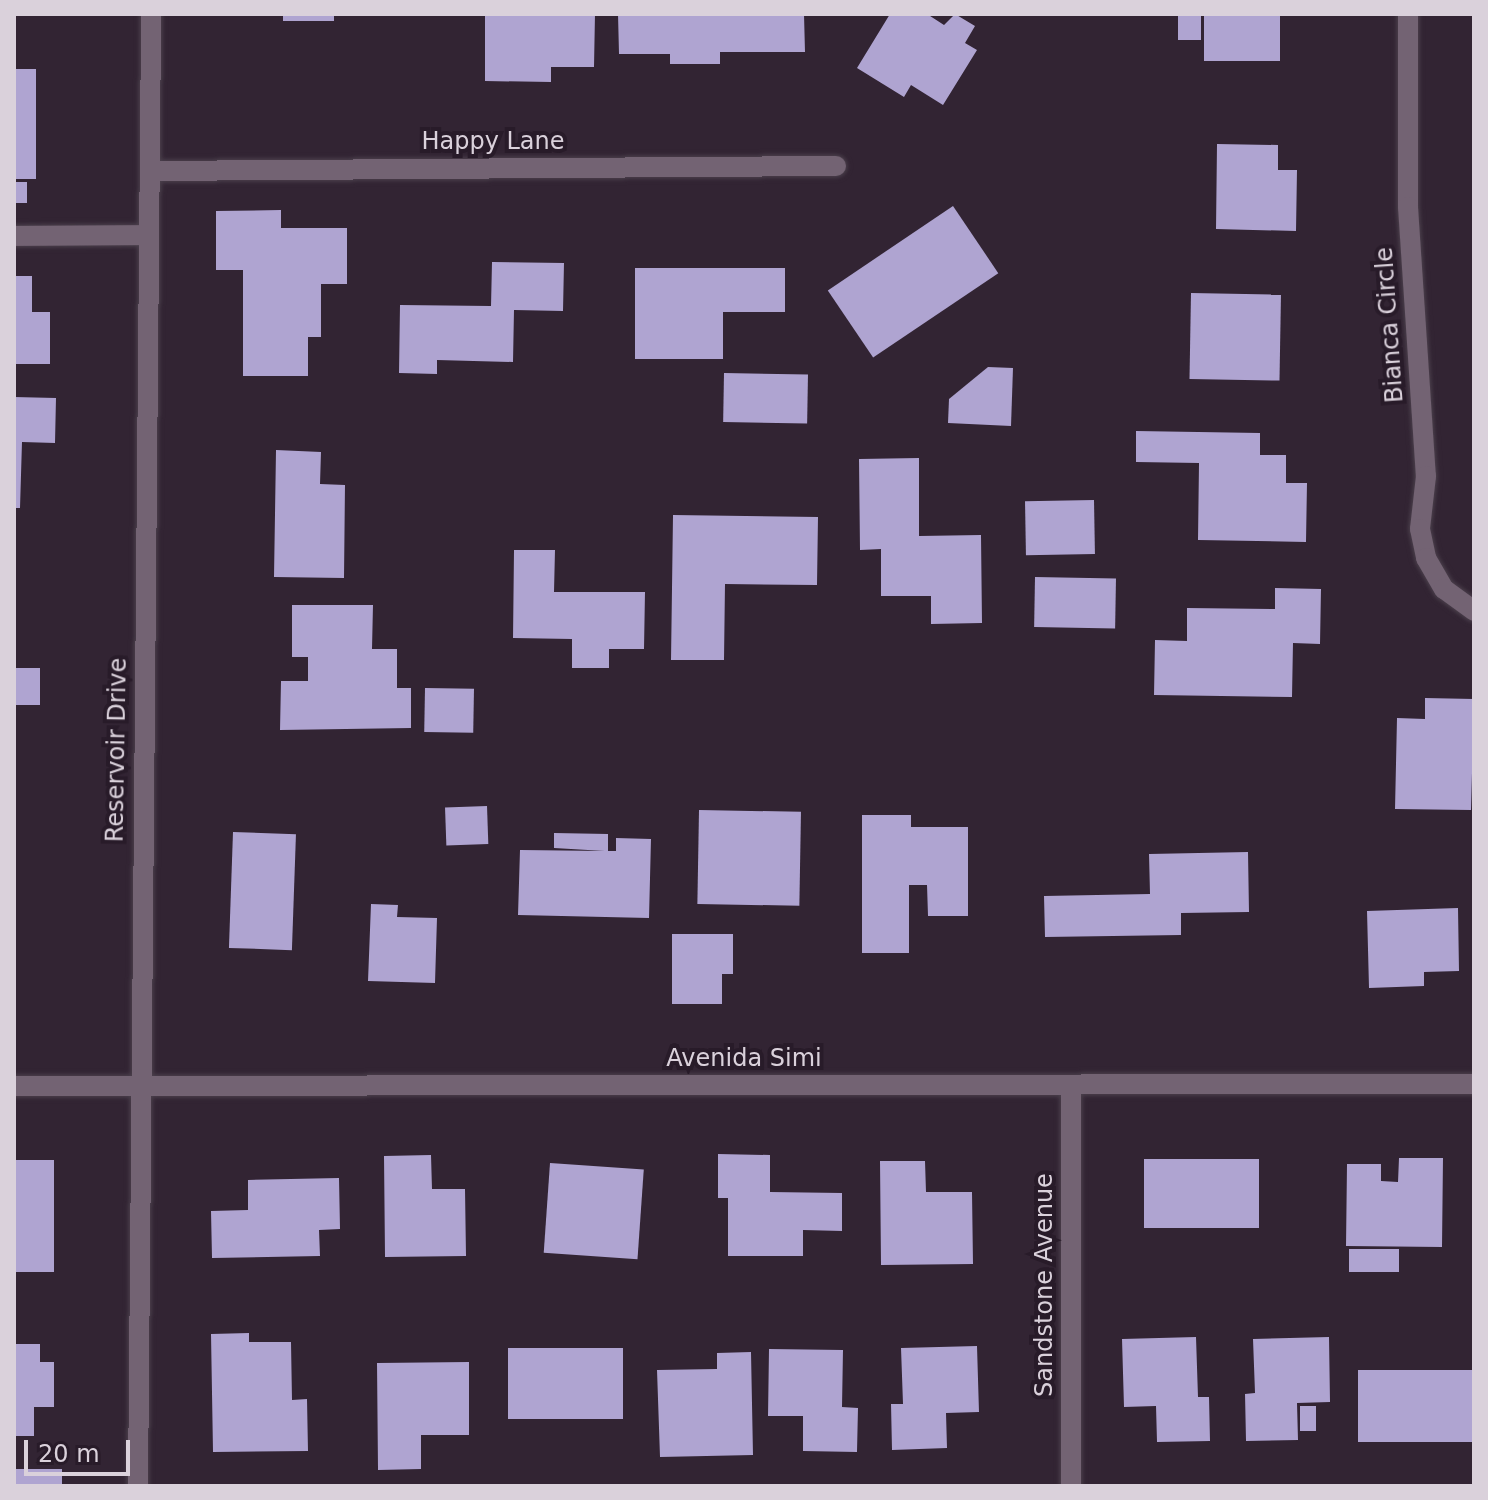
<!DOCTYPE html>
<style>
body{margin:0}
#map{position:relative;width:1488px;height:1500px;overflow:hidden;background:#322433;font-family:"DejaVu Sans",sans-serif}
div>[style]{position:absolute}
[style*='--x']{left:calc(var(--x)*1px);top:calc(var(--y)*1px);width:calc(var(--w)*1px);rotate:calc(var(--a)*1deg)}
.building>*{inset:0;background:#afa4d1;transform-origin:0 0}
.roads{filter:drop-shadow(0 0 2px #4b404c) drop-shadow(0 0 2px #4b404c)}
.minor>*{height:20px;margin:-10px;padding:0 10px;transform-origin:10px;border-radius:10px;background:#736373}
span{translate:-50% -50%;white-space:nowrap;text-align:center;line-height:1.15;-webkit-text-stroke:8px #281b29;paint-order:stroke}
.street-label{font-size:24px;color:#dad1db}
.frame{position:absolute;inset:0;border:16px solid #dad1db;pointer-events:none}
.scale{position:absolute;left:24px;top:1440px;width:106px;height:36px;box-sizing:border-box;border:4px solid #dad1db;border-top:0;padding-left:10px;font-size:24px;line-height:28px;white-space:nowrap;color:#dad1db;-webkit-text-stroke:6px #281b29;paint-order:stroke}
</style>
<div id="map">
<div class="building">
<i style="left:283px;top:14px;width:51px;height:7px"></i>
<i style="clip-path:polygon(485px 14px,595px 14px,594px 67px,551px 67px,551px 82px,485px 81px)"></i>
<i style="clip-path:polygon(618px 14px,804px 14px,805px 52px,720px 52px,720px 64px,670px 64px,670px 54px,619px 54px)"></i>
<i style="clip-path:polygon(890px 14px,927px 14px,944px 25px,955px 14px,975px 26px,965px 43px,977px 50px,943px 105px,911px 85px,904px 97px,857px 68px)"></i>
<i style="left:1178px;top:14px;width:23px;height:26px"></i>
<i style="left:1204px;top:14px;width:76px;height:47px"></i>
<i style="left:14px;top:69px;width:22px;height:110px"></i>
<i style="clip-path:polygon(1217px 144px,1278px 145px,1278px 170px,1297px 170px,1296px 231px,1216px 229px)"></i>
<i style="left:14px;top:182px;width:13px;height:21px"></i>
<i style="left:953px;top:206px;width:81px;height:151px;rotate:56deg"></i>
<i style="clip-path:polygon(281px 210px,281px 228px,347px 228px,347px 284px,321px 284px,321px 337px,308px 337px,308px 376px,243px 376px,243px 270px,216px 270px,216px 211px)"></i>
<i style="clip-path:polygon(492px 262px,564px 263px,563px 311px,514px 310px,513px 362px,437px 360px,437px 374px,399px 373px,400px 305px,491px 306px)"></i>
<i style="clip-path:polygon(635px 268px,785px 268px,785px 312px,723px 312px,723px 359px,635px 359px)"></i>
<i style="clip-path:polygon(14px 276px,32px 276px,32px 312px,50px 312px,50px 364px,14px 364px)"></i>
<i style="left:1191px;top:293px;width:90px;height:86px;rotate:1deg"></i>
<i style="clip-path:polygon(988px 367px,1013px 368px,1011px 426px,948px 423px,949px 399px)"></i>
<i style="left:724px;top:373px;width:84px;height:49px;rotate:1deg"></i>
<i style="clip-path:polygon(14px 397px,56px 398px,55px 443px,22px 442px,20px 508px,14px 508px)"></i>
<i style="clip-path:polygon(1136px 431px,1260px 433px,1260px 455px,1286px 455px,1286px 483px,1307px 483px,1306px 542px,1198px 540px,1199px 463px,1136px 462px)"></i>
<i style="clip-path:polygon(276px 450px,321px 452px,320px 484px,345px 485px,344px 578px,274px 577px)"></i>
<i style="clip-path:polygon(919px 458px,919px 536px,981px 535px,982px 623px,931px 624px,931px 596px,881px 596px,881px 549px,860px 550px,859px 459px)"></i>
<i style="left:1094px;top:500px;width:54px;height:69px;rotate:89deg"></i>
<i style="clip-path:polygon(673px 515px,818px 517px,817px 585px,725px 584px,724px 660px,671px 660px)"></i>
<i style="clip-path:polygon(514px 550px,555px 550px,554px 592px,645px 592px,644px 649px,609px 649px,609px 668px,572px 668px,572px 639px,513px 638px)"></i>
<i style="left:1035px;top:577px;width:81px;height:50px;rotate:1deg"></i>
<i style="clip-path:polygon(1275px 588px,1321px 589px,1320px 644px,1293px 643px,1292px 697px,1154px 695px,1155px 640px,1187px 641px,1187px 608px,1275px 609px)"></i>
<i style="clip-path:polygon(292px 605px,373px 605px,372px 649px,397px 649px,397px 688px,411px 688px,411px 728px,280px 730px,281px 681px,308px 681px,308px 657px,292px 657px)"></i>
<i style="left:14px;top:668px;width:26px;height:37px"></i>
<i style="left:425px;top:688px;width:49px;height:44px;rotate:1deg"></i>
<i style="clip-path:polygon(1425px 698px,1474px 699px,1471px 810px,1395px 809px,1397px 718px,1425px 719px)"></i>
<i style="left:487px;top:806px;width:38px;height:42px;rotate:88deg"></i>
<i style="left:699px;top:810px;width:102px;height:94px;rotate:1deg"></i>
<i style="clip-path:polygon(862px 815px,911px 815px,911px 827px,968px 827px,968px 916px,928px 916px,927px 885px,909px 885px,909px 953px,862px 953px)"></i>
<i style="left:233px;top:832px;width:63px;height:116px;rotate:2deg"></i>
<i style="clip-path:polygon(554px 833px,608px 834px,608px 851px,616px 851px,616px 838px,651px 839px,649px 918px,518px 915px,520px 850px,605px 851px,554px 848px)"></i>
<i style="clip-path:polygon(1248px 852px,1249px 912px,1181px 913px,1181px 935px,1045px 937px,1044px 896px,1150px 894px,1149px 854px)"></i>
<i style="clip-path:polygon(371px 904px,398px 905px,397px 917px,437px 918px,435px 983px,368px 981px)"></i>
<i style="clip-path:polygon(1458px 908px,1459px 971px,1424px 972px,1424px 986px,1369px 988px,1367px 911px)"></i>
<i style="clip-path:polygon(672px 934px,733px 934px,733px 974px,722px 974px,722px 1004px,672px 1004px)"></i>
<i style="clip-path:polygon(718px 1154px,770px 1155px,770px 1192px,842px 1193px,842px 1231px,803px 1230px,803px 1256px,728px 1256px,728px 1198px,718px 1198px)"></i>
<i style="clip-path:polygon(431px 1155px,432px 1189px,465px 1189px,466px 1256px,385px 1257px,384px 1156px)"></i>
<i style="clip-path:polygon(1399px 1158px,1443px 1158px,1442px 1247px,1346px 1246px,1347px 1164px,1381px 1164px,1381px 1181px,1398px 1182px)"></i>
<i style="left:1144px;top:1159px;width:115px;height:69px"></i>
<i style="left:14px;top:1160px;width:40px;height:112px"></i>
<i style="clip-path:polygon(880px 1161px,925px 1161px,926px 1192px,972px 1192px,973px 1264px,881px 1265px)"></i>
<i style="left:550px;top:1163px;width:94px;height:90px;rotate:4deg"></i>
<i style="clip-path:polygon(339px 1178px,340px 1229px,319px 1230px,320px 1256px,212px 1258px,211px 1211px,248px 1210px,248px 1180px)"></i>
<i style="left:1349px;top:1249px;width:50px;height:23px"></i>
<i style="clip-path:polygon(249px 1333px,249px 1342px,291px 1342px,292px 1400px,307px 1399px,308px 1451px,213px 1452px,211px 1334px)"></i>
<i style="clip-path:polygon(1196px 1337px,1198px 1397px,1209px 1397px,1210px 1441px,1157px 1442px,1156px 1406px,1124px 1407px,1122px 1339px)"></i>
<i style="clip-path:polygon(1329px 1337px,1330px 1402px,1297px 1403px,1298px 1440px,1246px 1441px,1245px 1394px,1255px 1393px,1253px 1339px)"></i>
<i style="clip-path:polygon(14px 1344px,40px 1344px,40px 1362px,54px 1362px,54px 1407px,34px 1407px,34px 1436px,14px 1436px)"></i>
<i style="clip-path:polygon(977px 1346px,979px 1412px,946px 1413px,947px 1448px,892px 1450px,891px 1404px,903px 1404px,901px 1348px)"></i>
<i style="left:508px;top:1348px;width:115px;height:71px"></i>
<i style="clip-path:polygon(769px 1349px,843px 1350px,842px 1407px,858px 1408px,857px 1452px,803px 1451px,803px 1416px,768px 1416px)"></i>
<i style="clip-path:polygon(751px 1352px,753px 1455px,660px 1457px,657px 1370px,717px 1369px,717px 1353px)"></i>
<i style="clip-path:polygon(469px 1362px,469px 1435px,421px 1435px,421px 1469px,378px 1470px,377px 1363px)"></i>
<i style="left:1358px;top:1370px;width:116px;height:72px"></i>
<i style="left:1300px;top:1406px;width:16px;height:25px"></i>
<i style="left:14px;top:1469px;width:48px;height:17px"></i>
</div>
<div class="roads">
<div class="minor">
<i style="--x:1408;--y:14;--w:193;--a:90"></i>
<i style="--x:1408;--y:207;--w:270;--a:86.2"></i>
<i style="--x:1426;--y:476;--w:53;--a:96.5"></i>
<i style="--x:1420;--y:529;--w:30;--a:78"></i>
<i style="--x:1426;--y:558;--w:36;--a:60"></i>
<i style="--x:1444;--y:589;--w:37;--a:36"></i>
<i style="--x:150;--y:171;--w:686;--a:-0.42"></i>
<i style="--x:14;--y:236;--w:135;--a:-0.4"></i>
<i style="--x:14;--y:1086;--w:1460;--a:-0.08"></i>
<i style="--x:138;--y:1486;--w:1472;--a:-89.49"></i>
<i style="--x:1071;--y:1486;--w:401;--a:-90"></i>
</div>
</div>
<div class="street-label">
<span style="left:493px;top:142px">Happy Lane</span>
<span style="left:1390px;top:325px;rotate:-94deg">Bianca Circle</span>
<span style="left:117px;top:750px;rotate:-89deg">Reservoir Drive</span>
<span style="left:744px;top:1059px">Avenida Simi</span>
<span style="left:1045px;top:1285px;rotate:-90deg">Sandstone Avenue</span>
</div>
<div class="frame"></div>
<div class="scale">20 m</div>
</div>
